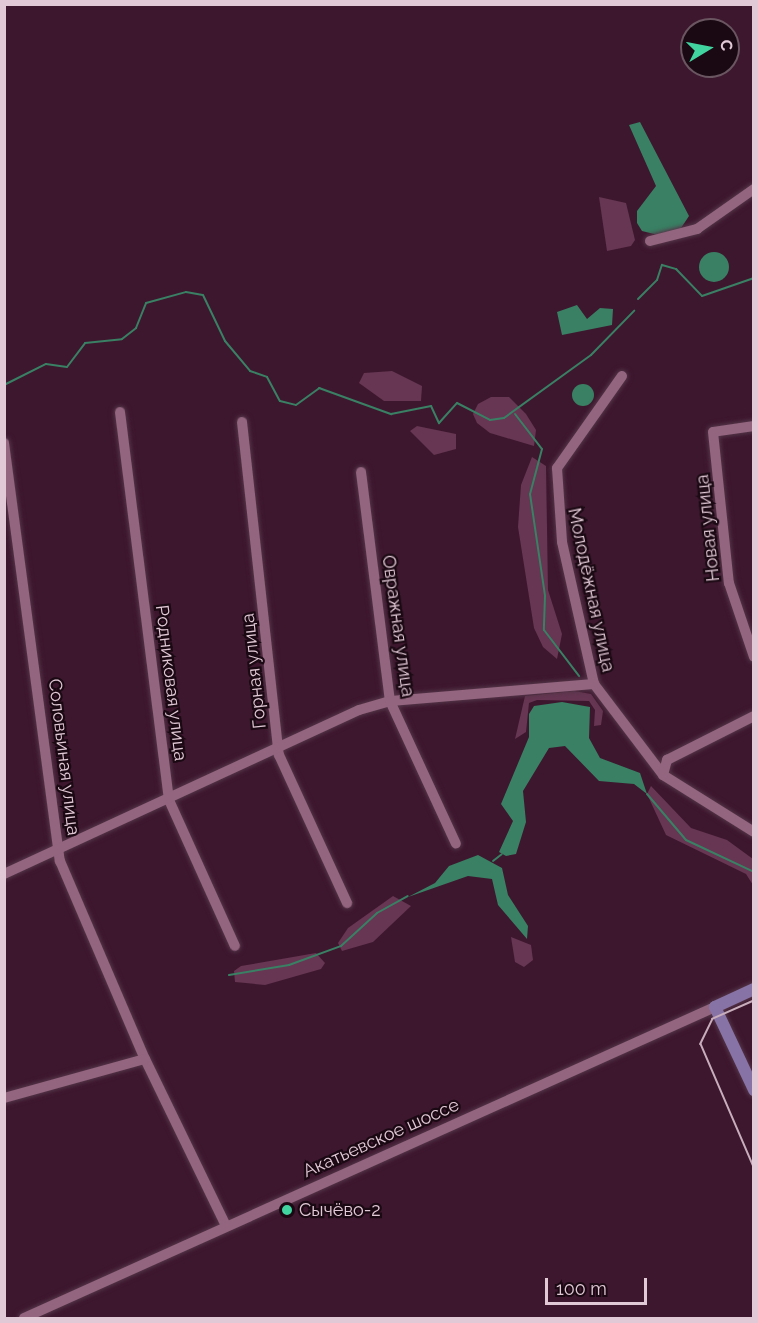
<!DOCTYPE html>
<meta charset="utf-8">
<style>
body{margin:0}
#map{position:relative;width:758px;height:1323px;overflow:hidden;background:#3d172e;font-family:Raleway,sans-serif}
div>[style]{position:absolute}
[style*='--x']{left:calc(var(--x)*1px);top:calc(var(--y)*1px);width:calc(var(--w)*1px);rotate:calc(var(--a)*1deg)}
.green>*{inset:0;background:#663652}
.water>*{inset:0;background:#398064}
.round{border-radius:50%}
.stream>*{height:2px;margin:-1px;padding:0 1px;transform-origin:1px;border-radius:1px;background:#398064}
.roads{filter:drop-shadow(0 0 2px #543548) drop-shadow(0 0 2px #543548)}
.minor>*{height:10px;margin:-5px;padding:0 5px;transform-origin:5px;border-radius:5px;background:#93657f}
.major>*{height:12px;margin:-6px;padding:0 6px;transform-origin:6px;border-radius:6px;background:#8873a6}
.tram>*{height:1.5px;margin:-0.75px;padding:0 0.75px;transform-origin:0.75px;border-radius:0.75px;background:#c8adbc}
.dots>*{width:16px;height:16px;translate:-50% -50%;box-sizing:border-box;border:3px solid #1a0913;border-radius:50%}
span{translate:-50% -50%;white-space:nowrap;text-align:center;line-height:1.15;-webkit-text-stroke:4.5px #1a0913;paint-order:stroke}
.street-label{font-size:18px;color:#e2c9d6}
.poi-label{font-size:18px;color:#e2c9d6}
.left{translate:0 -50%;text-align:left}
.frame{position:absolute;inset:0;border:6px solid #e2c9d6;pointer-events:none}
.north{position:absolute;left:680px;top:18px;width:60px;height:60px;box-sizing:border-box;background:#1a0913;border:2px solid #6a5661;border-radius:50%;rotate:80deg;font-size:16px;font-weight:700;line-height:24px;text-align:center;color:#e2c9d6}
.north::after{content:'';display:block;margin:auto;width:21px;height:27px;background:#42d4a0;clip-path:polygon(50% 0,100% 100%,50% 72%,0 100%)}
.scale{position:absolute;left:545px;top:1278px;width:102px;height:27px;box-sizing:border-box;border:3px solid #e2c9d6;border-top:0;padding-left:8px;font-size:18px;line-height:21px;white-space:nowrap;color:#e2c9d6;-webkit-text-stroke:4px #1a0913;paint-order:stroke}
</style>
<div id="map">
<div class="green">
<i style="clip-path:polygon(599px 197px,626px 203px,635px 240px,631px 246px,607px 251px)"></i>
<i style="clip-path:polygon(392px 371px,422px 386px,421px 401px,384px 401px,359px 383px,364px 373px)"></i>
<i style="clip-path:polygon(491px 397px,509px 397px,526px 414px,536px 430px,534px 446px,490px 433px,477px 423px,473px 414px,478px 404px)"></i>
<i style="clip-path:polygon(417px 426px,456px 434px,456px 449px,434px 455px,410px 431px)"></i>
<i style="clip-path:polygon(532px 457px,546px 466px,548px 590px,562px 634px,557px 659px,543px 647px,534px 628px,518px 527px,521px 485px)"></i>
<i style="clip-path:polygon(574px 691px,591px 694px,603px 711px,601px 725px,594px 726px,595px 710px,589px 701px,537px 700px,529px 703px,526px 732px,515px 739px,525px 696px)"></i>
<i style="clip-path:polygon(651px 786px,691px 828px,727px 840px,753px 859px,753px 885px,746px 874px,666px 835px,647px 794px)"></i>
<i style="clip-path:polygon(393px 896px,411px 906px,373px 942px,342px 951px,338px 943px,348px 928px)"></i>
<i style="clip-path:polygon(511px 937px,531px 945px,533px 960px,524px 967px,515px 962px)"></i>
<i style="clip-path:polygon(316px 953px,325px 963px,321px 969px,265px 985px,235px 982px,234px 971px,241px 966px)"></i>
</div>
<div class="water">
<i style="clip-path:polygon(640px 122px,689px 216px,679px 231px,658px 235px,642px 231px,637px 223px,637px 211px,656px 186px,629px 125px)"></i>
<i class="round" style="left:699px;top:252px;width:30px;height:30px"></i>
<i style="clip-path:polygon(577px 305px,587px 319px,600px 308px,613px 309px,612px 325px,562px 335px,557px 312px)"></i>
<i class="round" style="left:572px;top:384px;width:22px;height:22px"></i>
<i style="clip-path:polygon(562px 702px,590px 707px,589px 738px,600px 758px,640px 773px,647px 794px,634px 784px,599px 781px,565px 746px,549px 748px,523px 791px,526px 822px,516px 854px,506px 856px,499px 852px,513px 821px,501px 804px,529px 737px,529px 714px,534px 706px)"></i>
<i style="clip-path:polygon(478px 855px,502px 868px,508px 895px,528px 926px,527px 939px,498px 905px,492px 879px,468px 876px,408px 897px,435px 883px,449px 866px)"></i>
</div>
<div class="stream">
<i style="--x:638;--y:299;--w:27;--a:-45"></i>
<i style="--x:657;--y:280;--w:16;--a:-72"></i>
<i style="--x:662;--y:265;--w:15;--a:16"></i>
<i style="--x:676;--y:269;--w:37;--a:46"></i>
<i style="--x:702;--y:296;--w:55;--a:-19.1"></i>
<i style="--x:4;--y:385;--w:47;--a:-26.6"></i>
<i style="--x:46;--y:364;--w:21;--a:8"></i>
<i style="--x:67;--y:367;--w:30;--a:-53"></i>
<i style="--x:85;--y:343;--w:37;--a:-6"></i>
<i style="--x:122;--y:339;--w:18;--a:-38"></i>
<i style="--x:136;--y:328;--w:27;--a:-68"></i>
<i style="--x:146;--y:303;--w:41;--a:-15.4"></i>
<i style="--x:186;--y:292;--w:17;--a:10"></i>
<i style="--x:203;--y:295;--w:51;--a:64.4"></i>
<i style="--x:225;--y:341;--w:39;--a:50"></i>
<i style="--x:250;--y:371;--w:18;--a:19"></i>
<i style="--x:267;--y:377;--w:27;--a:62"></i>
<i style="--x:280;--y:401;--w:16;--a:14"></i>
<i style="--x:296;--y:405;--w:29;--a:-36"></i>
<i style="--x:319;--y:388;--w:77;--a:19.9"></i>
<i style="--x:391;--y:414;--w:41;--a:-11.3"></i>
<i style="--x:431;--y:406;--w:19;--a:65"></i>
<i style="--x:439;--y:423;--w:27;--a:-48"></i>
<i style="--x:457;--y:403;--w:37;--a:27"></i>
<i style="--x:490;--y:420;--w:14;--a:-8"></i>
<i style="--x:504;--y:418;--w:107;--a:-35.9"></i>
<i style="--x:591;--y:355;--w:62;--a:-45.7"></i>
<i style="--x:515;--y:414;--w:44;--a:52.4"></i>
<i style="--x:542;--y:449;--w:47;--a:104.9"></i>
<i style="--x:530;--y:494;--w:103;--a:81.6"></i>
<i style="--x:545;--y:596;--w:34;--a:92"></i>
<i style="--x:544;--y:630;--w:58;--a:52.7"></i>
<i style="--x:647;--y:794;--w:60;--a:49.7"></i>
<i style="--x:686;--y:840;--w:75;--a:25.2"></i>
<i style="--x:493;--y:861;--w:11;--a:-38"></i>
<i style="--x:229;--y:975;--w:61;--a:-9.5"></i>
<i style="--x:289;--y:965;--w:55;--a:-20.1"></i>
<i style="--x:341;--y:946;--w:49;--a:-42.5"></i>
<i style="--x:377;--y:913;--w:35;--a:-29"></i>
</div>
<div class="roads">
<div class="minor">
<i style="--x:650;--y:241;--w:49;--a:-14.3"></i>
<i style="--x:697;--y:229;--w:70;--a:-35.1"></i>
<i style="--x:622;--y:376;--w:113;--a:125.2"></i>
<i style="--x:557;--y:468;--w:74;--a:86.1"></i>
<i style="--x:562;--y:542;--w:146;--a:77.3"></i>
<i style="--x:594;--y:684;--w:114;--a:52.8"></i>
<i style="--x:663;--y:775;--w:107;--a:32.1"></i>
<i style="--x:120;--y:412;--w:391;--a:82.8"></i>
<i style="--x:169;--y:800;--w:160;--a:65.7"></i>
<i style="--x:242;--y:422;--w:335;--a:83.7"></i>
<i style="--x:279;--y:755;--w:163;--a:65.3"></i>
<i style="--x:754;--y:426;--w:41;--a:171.7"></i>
<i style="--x:713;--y:432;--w:152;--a:84"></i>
<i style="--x:729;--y:583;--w:78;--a:71.3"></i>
<i style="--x:4;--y:443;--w:422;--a:82.4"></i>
<i style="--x:60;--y:861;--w:215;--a:66.8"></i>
<i style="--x:145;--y:1059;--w:186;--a:64.1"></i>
<i style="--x:361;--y:472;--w:231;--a:82.8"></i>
<i style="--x:390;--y:701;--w:157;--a:65.2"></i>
<i style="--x:663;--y:775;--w:16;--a:-75"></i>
<i style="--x:667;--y:760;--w:97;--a:-26.8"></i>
<i style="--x:4;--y:874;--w:391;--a:-24.8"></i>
<i style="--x:359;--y:710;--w:32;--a:-16"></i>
<i style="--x:390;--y:701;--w:205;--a:-4.8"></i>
<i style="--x:4;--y:1098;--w:146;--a:-15.5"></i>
<i style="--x:24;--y:1318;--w:758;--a:-24.23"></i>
</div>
<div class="major">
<i style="--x:754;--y:989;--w:43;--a:155.2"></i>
<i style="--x:715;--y:1007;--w:92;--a:64.8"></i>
</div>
</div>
<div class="tram">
<i style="--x:754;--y:1001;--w:45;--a:156.3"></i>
<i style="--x:713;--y:1019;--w:28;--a:116"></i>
<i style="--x:701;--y:1044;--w:134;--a:66.7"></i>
</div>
<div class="dots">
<i style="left:287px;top:1210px;background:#42d4a0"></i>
</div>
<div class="street-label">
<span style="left:708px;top:528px;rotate:-96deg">Новая улица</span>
<span style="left:591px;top:590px;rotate:78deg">Молодёжная улица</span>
<span style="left:398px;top:626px;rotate:82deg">Овражная улица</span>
<span style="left:254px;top:671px;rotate:-96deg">Горная улица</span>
<span style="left:171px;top:683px;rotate:83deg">Родниковая улица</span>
<span style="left:64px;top:757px;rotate:83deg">Соловьиная улица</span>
<span style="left:381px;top:1138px;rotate:-24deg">Акатьевское шоссе</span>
</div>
<div class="poi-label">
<span class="left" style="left:299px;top:1210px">Сычёво-2</span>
</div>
<div class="frame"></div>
<div class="north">С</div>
<div class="scale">100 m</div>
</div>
